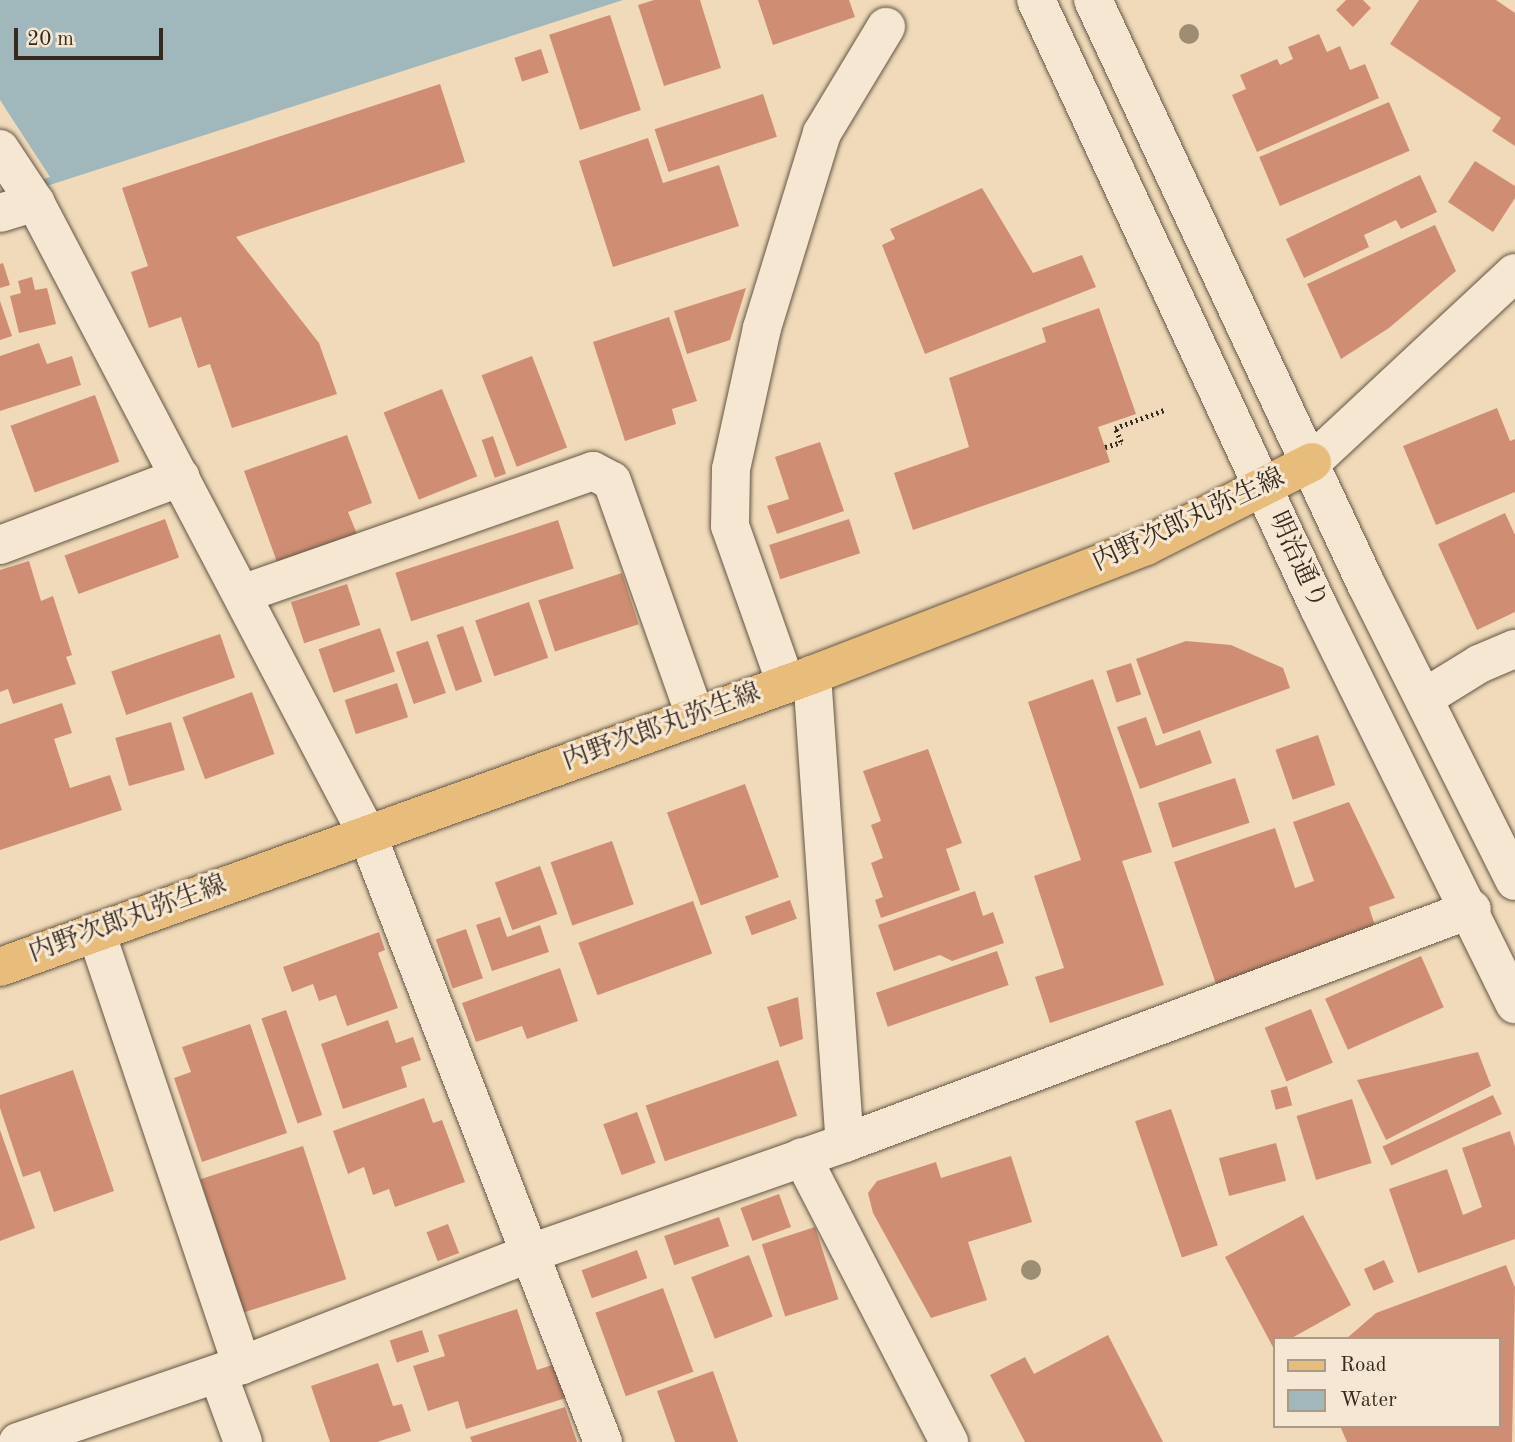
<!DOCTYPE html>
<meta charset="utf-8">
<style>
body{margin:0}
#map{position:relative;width:1515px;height:1442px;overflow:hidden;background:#f0dab9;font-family:"Old Standard TT","Noto Serif JP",serif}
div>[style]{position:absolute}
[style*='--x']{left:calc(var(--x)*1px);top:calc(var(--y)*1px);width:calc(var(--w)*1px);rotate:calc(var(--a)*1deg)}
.water>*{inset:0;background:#a0b7bb}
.pier>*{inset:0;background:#f0dab9}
.building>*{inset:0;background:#cf8e73;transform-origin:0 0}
.path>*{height:4.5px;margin-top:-2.25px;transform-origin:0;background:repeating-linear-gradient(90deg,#362a1e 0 2px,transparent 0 5.5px)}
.roads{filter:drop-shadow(0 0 2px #645645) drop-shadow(0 0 2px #645645)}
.minor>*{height:38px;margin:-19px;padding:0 19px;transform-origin:19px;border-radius:19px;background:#f5e7d2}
.major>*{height:38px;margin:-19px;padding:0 19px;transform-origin:19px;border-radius:19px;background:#e8bd7c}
.trees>*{width:20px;height:20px;margin:-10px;border-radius:50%;background:#9c8e73}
span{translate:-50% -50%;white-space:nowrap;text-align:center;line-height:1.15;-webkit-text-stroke:6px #f5e7d2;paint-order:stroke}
.street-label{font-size:26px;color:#362a1e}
.legend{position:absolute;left:1273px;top:1337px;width:228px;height:91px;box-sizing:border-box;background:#f5e7d2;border:2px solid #a99b8a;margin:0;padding:9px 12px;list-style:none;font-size:21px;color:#362a1e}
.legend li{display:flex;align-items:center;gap:14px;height:35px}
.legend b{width:35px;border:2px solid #a99b8a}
.scale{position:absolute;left:14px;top:28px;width:149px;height:32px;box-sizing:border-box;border:4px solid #362a1e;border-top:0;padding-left:9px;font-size:21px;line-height:24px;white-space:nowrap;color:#362a1e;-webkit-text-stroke:5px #f5e7d2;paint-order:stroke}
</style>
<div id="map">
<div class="water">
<i style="clip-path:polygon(0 0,623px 0,0 201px)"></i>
</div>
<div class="pier">
<i style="clip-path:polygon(0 100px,50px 177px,0 195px)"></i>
</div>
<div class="building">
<i style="clip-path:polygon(654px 0,700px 0,721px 68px,664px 86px,638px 5px)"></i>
<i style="clip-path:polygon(758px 0,849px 0,855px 17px,773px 45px)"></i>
<i style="clip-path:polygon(1346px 0,1363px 0,1371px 8px,1353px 27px,1336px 10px)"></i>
<i style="clip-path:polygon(1419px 0,1496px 0,1515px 13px,1515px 146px,1492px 131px,1501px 118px,1390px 44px)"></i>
<i style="left:610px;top:15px;width:100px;height:64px;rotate:72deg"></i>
<i style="clip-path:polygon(1319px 34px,1327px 52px,1340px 46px,1350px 70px,1365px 64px,1379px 98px,1257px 152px,1232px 95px,1246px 89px,1240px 75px,1277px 59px,1280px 65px,1293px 59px,1288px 47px)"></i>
<i style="left:541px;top:49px;width:25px;height:28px;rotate:72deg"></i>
<i style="clip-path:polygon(440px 84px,465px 162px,236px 237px,319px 343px,337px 394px,232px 428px,210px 364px,198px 368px,181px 317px,149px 328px,131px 272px,148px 266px,122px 188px)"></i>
<i style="left:763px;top:94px;width:45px;height:114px;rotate:72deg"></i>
<i style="left:1389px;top:102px;width:53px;height:141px;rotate:67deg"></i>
<i style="clip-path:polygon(648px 138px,663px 183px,719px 165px,739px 226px,613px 267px,579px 161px)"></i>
<i style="clip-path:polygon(1475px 161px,1515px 186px,1515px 198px,1493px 232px,1448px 202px)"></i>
<i style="clip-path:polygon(1420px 175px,1437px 212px,1401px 229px,1396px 220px,1364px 235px,1369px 247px,1304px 278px,1286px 239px)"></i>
<i style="clip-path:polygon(982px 188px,1033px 273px,1082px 255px,1096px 287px,925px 354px,882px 245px,895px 239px,890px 229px)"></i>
<i style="clip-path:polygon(1435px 225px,1456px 271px,1389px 328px,1341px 359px,1307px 284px)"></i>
<i style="clip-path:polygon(3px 263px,10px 285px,0 288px,0 264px)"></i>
<i style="clip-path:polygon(32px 277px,35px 290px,47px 288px,56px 324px,19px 333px,10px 296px,21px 293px,18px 281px)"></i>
<i style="clip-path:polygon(746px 288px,730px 340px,687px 354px,674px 311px)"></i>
<i style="clip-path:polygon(0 301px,12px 336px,0 340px)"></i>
<i style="clip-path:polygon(1099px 308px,1136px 414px,1098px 427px,1110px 462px,913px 530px,894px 473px,969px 447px,949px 378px,1046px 342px,1042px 328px)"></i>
<i style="clip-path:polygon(669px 317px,697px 401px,672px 409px,676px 424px,625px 441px,593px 342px)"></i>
<i style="clip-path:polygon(39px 343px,47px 364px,72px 356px,81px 385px,0 411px,0 356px)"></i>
<i style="left:532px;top:356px;width:98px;height:54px;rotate:69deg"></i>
<i style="left:442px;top:389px;width:94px;height:63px;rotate:68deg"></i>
<i style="left:95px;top:395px;width:71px;height:90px;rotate:70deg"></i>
<i style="clip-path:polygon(1497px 408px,1510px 441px,1515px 439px,1515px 492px,1436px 525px,1403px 446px)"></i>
<i style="clip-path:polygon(347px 435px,372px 503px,348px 512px,357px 534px,277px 562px,244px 471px)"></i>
<i style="left:493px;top:436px;width:40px;height:12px;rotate:71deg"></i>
<i style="clip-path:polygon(820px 442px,844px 511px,777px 534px,767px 506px,789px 499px,775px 457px)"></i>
<i style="clip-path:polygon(1505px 513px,1515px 535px,1515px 612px,1477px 630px,1438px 544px)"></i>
<i style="left:165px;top:519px;width:41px;height:107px;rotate:70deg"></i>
<i style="left:849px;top:519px;width:36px;height:84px;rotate:72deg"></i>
<i style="left:558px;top:520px;width:51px;height:171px;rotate:72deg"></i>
<i style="clip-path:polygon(29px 561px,41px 601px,53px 596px,72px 655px,66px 657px,76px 684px,13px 704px,8px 689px,0 692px,0 570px)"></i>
<i style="left:622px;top:573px;width:54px;height:88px;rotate:72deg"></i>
<i style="left:347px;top:584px;width:43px;height:59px;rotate:72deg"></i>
<i style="left:529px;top:602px;width:59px;height:57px;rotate:71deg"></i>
<i style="left:463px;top:626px;width:59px;height:28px;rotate:71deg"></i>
<i style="left:380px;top:628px;width:46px;height:65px;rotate:71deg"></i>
<i style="left:220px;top:634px;width:46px;height:115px;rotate:71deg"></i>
<i style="left:428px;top:641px;width:55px;height:34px;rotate:71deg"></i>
<i style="clip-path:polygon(1186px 641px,1231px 645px,1283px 668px,1290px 688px,1163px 734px,1136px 659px)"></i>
<i style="left:1131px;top:663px;width:33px;height:26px;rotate:72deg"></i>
<i style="clip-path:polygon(1093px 679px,1152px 852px,1122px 861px,1164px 985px,1050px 1023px,1035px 977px,1064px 968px,1034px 876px,1081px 860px,1028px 702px)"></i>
<i style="left:397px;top:683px;width:36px;height:55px;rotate:72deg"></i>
<i style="left:252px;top:692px;width:66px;height:74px;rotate:70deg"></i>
<i style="clip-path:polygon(62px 703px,72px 733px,54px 739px,70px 788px,110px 775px,122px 810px,0 850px,0 724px)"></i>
<i style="clip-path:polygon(1146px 717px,1156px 746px,1200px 730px,1212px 763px,1140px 789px,1117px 727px)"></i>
<i style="left:171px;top:722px;width:50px;height:58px;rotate:74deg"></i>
<i style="left:1318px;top:735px;width:53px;height:45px;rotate:71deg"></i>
<i style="clip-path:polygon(928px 749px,962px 843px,946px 849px,960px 890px,881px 918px,875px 900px,883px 897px,871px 863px,883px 858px,871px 825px,881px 821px,863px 771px)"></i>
<i style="left:1235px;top:778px;width:47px;height:81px;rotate:72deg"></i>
<i style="left:745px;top:784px;width:99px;height:83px;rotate:70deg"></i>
<i style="clip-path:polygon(1349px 802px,1395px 898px,1369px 907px,1376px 929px,1216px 984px,1174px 862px,1275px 828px,1295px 888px,1314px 881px,1293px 822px)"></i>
<i style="left:612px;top:841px;width:67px;height:65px;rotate:71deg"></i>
<i style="left:540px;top:866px;width:51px;height:48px;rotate:70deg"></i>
<i style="clip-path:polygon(975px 891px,983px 916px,993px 912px,1004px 943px,952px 961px,940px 955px,894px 971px,878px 925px)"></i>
<i style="left:790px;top:900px;width:20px;height:48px;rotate:70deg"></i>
<i style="left:693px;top:901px;width:56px;height:122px;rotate:70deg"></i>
<i style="clip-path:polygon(500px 917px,507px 937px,540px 925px,549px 952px,492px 971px,476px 925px)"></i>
<i style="left:466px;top:929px;width:52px;height:32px;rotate:71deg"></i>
<i style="clip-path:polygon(379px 932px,385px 950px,378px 953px,398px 1008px,347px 1026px,336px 995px,319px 1001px,313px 984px,292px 992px,283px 967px)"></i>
<i style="left:997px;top:951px;width:36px;height:128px;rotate:71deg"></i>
<i style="left:1421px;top:956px;width:56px;height:105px;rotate:66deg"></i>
<i style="clip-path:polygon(560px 968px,578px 1021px,527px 1039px,522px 1026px,476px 1042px,462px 1003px)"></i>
<i style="clip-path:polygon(798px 997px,803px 1039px,780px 1047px,767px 1007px)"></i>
<i style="left:1311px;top:1009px;width:58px;height:50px;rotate:68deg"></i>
<i style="left:286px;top:1010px;width:111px;height:26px;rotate:71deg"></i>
<i style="clip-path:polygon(388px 1020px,396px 1043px,413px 1037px,421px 1060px,401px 1067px,407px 1087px,343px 1109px,321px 1044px)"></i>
<i style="clip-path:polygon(250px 1024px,287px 1133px,202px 1162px,174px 1078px,191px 1072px,182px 1047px)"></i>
<i style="clip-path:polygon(1478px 1052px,1491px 1086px,1386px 1140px,1357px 1080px)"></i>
<i style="left:778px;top:1060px;width:59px;height:140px;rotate:71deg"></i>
<i style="clip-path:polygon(73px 1070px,114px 1191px,54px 1212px,40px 1171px,23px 1177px,0 1108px,0 1095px)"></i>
<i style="left:1287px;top:1086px;width:20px;height:17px;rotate:75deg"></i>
<i style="left:1493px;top:1095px;width:21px;height:122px;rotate:65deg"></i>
<i style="clip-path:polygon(424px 1098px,433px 1123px,442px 1120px,465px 1182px,395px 1207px,389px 1189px,373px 1195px,364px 1167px,348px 1174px,333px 1131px)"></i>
<i style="left:1352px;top:1099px;width:67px;height:58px;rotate:73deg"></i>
<i style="left:1171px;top:1109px;width:144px;height:38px;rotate:71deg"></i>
<i style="left:637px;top:1112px;width:54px;height:36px;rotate:70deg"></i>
<i style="clip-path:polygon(0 1130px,35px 1228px,0 1241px)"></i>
<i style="clip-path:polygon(1510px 1131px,1515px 1147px,1515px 1239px,1418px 1273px,1389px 1189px,1447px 1169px,1463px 1215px,1482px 1207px,1462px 1148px)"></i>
<i style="left:1276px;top:1143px;width:39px;height:59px;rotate:75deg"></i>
<i style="left:303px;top:1146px;width:140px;height:108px;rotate:72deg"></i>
<i style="clip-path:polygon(1011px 1156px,1032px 1222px,968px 1242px,987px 1300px,931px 1318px,873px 1213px,868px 1193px,877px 1181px,936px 1162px,941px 1178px)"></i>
<i style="left:779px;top:1194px;width:35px;height:41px;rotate:70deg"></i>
<i style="clip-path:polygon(1303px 1215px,1351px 1305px,1290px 1339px,1275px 1339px,1275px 1351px,1225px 1257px)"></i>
<i style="left:719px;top:1217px;width:31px;height:58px;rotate:71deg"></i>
<i style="left:448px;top:1224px;width:31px;height:23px;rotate:69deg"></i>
<i style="left:815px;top:1227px;width:76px;height:56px;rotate:72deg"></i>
<i style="left:637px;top:1250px;width:30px;height:59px;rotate:70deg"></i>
<i style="left:749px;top:1255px;width:66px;height:62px;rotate:69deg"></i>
<i style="left:1384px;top:1260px;width:24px;height:22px;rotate:66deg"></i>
<i style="clip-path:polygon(1506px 1265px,1515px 1288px,1512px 1442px,1347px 1442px,1340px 1426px,1499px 1426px,1499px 1339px,1346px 1339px,1376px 1313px)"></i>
<i style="left:663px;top:1288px;width:89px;height:72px;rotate:70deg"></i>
<i style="clip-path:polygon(517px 1309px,537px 1370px,555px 1364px,566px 1398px,466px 1429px,458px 1401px,428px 1411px,413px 1366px,445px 1356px,438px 1335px)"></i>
<i style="left:422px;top:1330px;width:23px;height:34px;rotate:72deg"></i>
<i style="clip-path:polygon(1108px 1335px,1163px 1442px,1025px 1442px,990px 1375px,1025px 1357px,1034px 1374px)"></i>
<i style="clip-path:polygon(378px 1363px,393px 1406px,402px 1404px,411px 1431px,377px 1442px,330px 1442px,311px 1386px)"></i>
<i style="clip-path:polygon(713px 1371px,738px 1442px,675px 1442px,657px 1391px)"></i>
<i style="clip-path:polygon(565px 1407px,577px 1442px,472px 1442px,470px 1437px)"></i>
</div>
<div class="path">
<i style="--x:1105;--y:447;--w:17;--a:-17"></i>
<i style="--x:1121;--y:442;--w:15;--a:-113"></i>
<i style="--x:1115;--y:428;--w:52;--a:-20.2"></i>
</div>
<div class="roads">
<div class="minor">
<i style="--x:1036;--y:0;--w:671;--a:65.04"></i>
<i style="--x:1319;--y:608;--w:442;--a:63.7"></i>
<i style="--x:1093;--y:0;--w:645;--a:64.95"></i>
<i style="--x:1366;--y:584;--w:332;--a:63.4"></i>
<i style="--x:0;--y:149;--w:64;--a:56.6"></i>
<i style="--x:35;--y:202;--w:714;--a:62.29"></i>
<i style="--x:367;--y:834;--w:652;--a:68.79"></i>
<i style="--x:0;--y:213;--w:37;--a:-17"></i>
<i style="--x:1312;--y:462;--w:277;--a:-43"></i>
<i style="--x:0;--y:545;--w:193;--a:-20.6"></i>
<i style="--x:242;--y:594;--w:372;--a:-19.3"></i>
<i style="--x:593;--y:471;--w:21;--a:28"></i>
<i style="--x:612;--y:481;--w:249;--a:70.5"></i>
<i style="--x:812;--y:675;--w:469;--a:86"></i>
<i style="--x:786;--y:684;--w:168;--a:-109.5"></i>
<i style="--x:730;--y:526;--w:57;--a:-89"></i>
<i style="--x:731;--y:469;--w:144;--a:-77.6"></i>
<i style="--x:762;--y:328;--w:204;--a:-72.9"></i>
<i style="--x:822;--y:133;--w:124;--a:-58.9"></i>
<i style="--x:1424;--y:698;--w:65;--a:-31.7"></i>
<i style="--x:1479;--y:664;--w:39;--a:-23"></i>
<i style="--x:96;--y:932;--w:457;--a:71.4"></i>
<i style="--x:802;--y:1157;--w:321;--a:62.7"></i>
<i style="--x:218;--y:1374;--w:72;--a:69.8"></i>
<i style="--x:18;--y:1442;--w:237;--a:-19"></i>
<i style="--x:242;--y:1365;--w:307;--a:-21.2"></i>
<i style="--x:528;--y:1254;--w:336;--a:-19.3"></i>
<i style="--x:845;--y:1143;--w:669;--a:-20.47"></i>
</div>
<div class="major">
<i style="--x:0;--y:967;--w:863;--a:-19.78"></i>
<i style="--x:812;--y:675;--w:358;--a:-21.1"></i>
<i style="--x:1146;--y:546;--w:186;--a:-26.8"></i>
</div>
</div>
<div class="trees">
<i style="left:1189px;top:34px"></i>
<i style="left:1031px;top:1270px"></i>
</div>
<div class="street-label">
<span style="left:1189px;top:521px;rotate:-25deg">内野次郎丸弥生線</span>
<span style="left:1297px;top:561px;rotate:65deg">明治通り</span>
<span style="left:662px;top:728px;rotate:-20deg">内野次郎丸弥生線</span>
<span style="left:128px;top:920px;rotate:-20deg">内野次郎丸弥生線</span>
</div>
<ul class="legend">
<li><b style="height:9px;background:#e8bd7c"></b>Road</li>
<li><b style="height:19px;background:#a0b7bb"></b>Water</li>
</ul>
<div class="scale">20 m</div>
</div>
